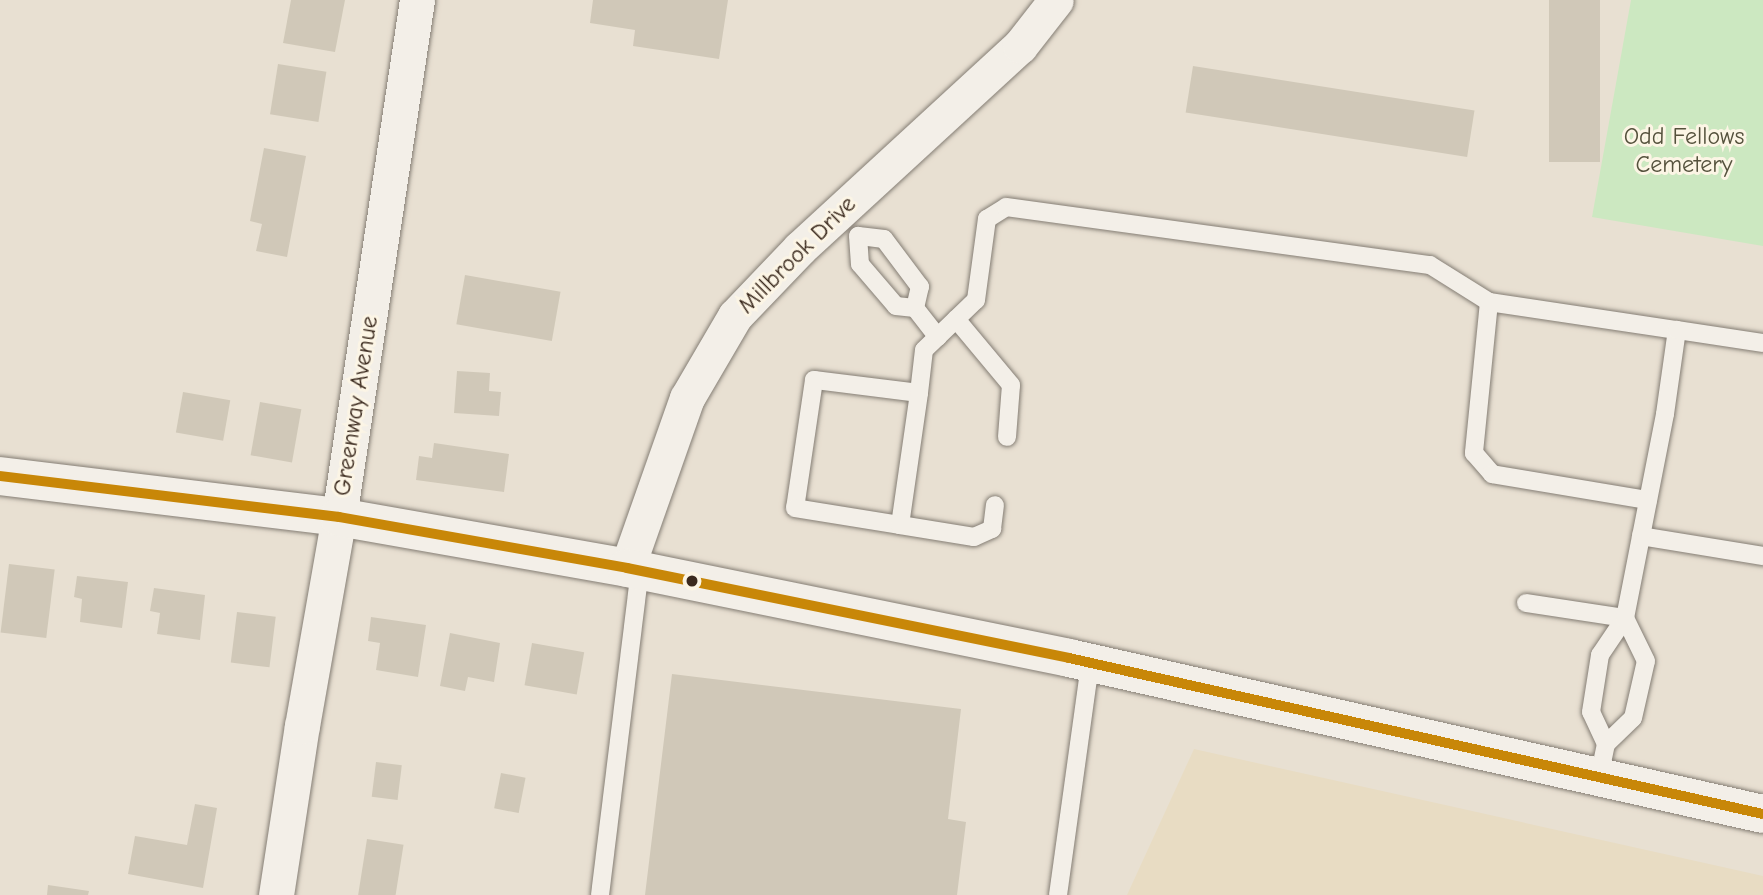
<!DOCTYPE html>
<style>
body{margin:0}
#map{position:relative;width:1763px;height:895px;overflow:hidden;background:#e8e0d2;font-family:"Comic Neue",sans-serif}
div>[style]{position:absolute}
[style*='--x']{left:calc(var(--x)*1px);top:calc(var(--y)*1px);width:calc(var(--w)*1px);rotate:calc(var(--a)*1deg)}
.built>*{inset:0;background:#e8dcc3}
.green>*{inset:0;background:#cce8c1}
.building>*{inset:0;background:#d0c8b8;transform-origin:0 0}
.roads{filter:drop-shadow(0 0 2px #847d74) drop-shadow(0 0 2px #847d74)}
.lane>*{height:18px;margin:-9px;padding:0 9px;transform-origin:9px;border-radius:9px;background:#f3efe8}
.street>*{height:35px;margin:-17.5px;padding:0 17.5px;transform-origin:17.5px;border-radius:17.5px;background:#f3efe8}
.secondary>*{height:38px;margin:-19px;padding:0 19px;transform-origin:19px;border-radius:19px;background:#f3efe8}
.bus-1>*{height:10px;margin:-5px;padding:0 5px;transform-origin:5px;border-radius:5px;background:#c88708}
.dots>*{width:19px;height:19px;translate:-50% -50%;box-sizing:border-box;border:4px solid #fcf5e5;border-radius:50%}
span{translate:-50% -50%;white-space:nowrap;text-align:center;line-height:1.15;-webkit-text-stroke:6px #fcf5e5;paint-order:stroke}
.park-label{font-size:24px;color:#54513c}
.street-label{font-size:24px;color:#3b2a1e}
</style>
<div id="map">
<div class="built">
<i style="clip-path:polygon(1194px 749px,1763px 876px,1763px 895px,1127px 895px)"></i>
</div>
<div class="green">
<i style="clip-path:polygon(1631px 0,1763px 0,1763px 246px,1592px 217px)"></i>
</div>
<div class="building">
<i style="clip-path:polygon(291px 0,345px 0,335px 52px,283px 43px)"></i>
<i style="clip-path:polygon(593px 0,728px 0,719px 59px,633px 46px,635px 30px,590px 23px)"></i>
<i style="left:1549px;top:0;width:51px;height:162px"></i>
<i style="left:278px;top:64px;width:49px;height:51px;rotate:9deg"></i>
<i style="left:1193px;top:66px;width:285px;height:47px;rotate:9deg"></i>
<i style="clip-path:polygon(264px 148px,306px 156px,287px 257px,256px 251px,262px 224px,250px 221px)"></i>
<i style="left:465px;top:275px;width:97px;height:50px;rotate:10deg"></i>
<i style="clip-path:polygon(457px 371px,490px 373px,489px 391px,501px 392px,499px 416px,454px 413px)"></i>
<i style="left:183px;top:392px;width:48px;height:41px;rotate:10deg"></i>
<i style="left:260px;top:402px;width:42px;height:54px;rotate:10deg"></i>
<i style="clip-path:polygon(434px 443px,509px 454px,504px 492px,416px 480px,419px 456px,432px 458px)"></i>
<i style="left:9px;top:564px;width:46px;height:69px;rotate:7deg"></i>
<i style="clip-path:polygon(77px 576px,128px 582px,122px 628px,80px 622px,82px 599px,74px 597px)"></i>
<i style="clip-path:polygon(154px 588px,205px 595px,200px 640px,157px 634px,160px 613px,150px 611px)"></i>
<i style="left:237px;top:612px;width:39px;height:51px;rotate:7deg"></i>
<i style="clip-path:polygon(371px 617px,426px 625px,418px 677px,376px 670px,380px 643px,368px 641px)"></i>
<i style="clip-path:polygon(450px 633px,500px 643px,494px 682px,468px 677px,465px 691px,440px 686px)"></i>
<i style="left:532px;top:643px;width:53px;height:43px;rotate:10deg"></i>
<i style="clip-path:polygon(672px 674px,961px 709px,948px 819px,966px 822px,957px 895px,645px 895px)"></i>
<i style="left:376px;top:762px;width:26px;height:35px;rotate:7deg"></i>
<i style="left:501px;top:773px;width:25px;height:36px;rotate:11deg"></i>
<i style="clip-path:polygon(195px 804px,217px 808px,203px 888px,128px 874px,135px 836px,187px 845px)"></i>
<i style="left:367px;top:839px;width:37px;height:57px;rotate:9deg"></i>
<i style="clip-path:polygon(48px 885px,89px 891px,88px 895px,47px 895px)"></i>
</div>
<div class="roads">
<div class="lane">
<i style="--x:1489;--y:302;--w:152;--a:95.7"></i>
<i style="--x:1474;--y:453;--w:28;--a:49"></i>
<i style="--x:1492;--y:474;--w:158;--a:9.5"></i>
<i style="--x:915;--y:308;--w:22;--a:-77"></i>
<i style="--x:920;--y:287;--w:60;--a:-126.9"></i>
<i style="--x:884;--y:239;--w:26;--a:-173"></i>
<i style="--x:858;--y:236;--w:28;--a:86"></i>
<i style="--x:860;--y:264;--w:55;--a:49.4"></i>
<i style="--x:896;--y:306;--w:19;--a:6"></i>
<i style="--x:915;--y:308;--w:37;--a:52"></i>
<i style="--x:956;--y:319;--w:86;--a:50.2"></i>
<i style="--x:1011;--y:385;--w:52;--a:94.4"></i>
<i style="--x:919;--y:393;--w:106;--a:-172.9"></i>
<i style="--x:814;--y:380;--w:129;--a:98.4"></i>
<i style="--x:795;--y:508;--w:106;--a:9.2"></i>
<i style="--x:900;--y:525;--w:133;--a:-81.8"></i>
<i style="--x:919;--y:393;--w:43;--a:-83.4"></i>
<i style="--x:924;--y:350;--w:72;--a:-43.9"></i>
<i style="--x:976;--y:300;--w:82;--a:-82.3"></i>
<i style="--x:987;--y:219;--w:22;--a:-32"></i>
<i style="--x:1006;--y:207;--w:428;--a:7.8"></i>
<i style="--x:1430;--y:265;--w:70;--a:32.1"></i>
<i style="--x:1489;--y:302;--w:190;--a:8.5"></i>
<i style="--x:900;--y:525;--w:75;--a:9.2"></i>
<i style="--x:974;--y:537;--w:20;--a:-24"></i>
<i style="--x:992;--y:529;--w:24;--a:-83"></i>
<i style="--x:1641;--y:536;--w:124;--a:9.3"></i>
<i style="--x:1526;--y:603;--w:100;--a:8.6"></i>
<i style="--x:1606;--y:744;--w:35;--a:-115"></i>
<i style="--x:1591;--y:712;--w:58;--a:-81"></i>
<i style="--x:1600;--y:655;--w:45;--a:-56"></i>
<i style="--x:1625;--y:618;--w:208;--a:-78.9"></i>
<i style="--x:1665;--y:414;--w:85;--a:-81.9"></i>
<i style="--x:1677;--y:330;--w:87;--a:8.6"></i>
<i style="--x:1599;--y:777;--w:34;--a:-78"></i>
<i style="--x:1606;--y:744;--w:37;--a:-44"></i>
<i style="--x:1633;--y:718;--w:58;--a:-77.2"></i>
<i style="--x:1646;--y:661;--w:48;--a:-116"></i>
<i style="--x:600;--y:895;--w:326;--a:-83"></i>
<i style="--x:1058;--y:895;--w:234;--a:-82.1"></i>
</div>
<div class="street">
<i style="--x:627;--y:568;--w:180;--a:-70.6"></i>
<i style="--x:687;--y:398;--w:95;--a:-59.7"></i>
<i style="--x:735;--y:316;--w:94;--a:-46.3"></i>
<i style="--x:800;--y:248;--w:299;--a:-42.6"></i>
<i style="--x:1020;--y:46;--w:58;--a:-52"></i>
<i style="--x:276;--y:895;--w:171;--a:-81.3"></i>
<i style="--x:302;--y:726;--w:212;--a:-80"></i>
<i style="--x:339;--y:517;--w:523;--a:-81.42"></i>
</div>
<div class="secondary">
<i style="--x:0;--y:476;--w:341;--a:6.9"></i>
<i style="--x:339;--y:517;--w:292;--a:10"></i>
<i style="--x:627;--y:568;--w:451;--a:11.5"></i>
<i style="--x:1069;--y:658;--w:711;--a:12.67"></i>
</div>
</div>
<div class="bus-1">
<i style="--x:0;--y:476;--w:341;--a:6.9"></i>
<i style="--x:339;--y:517;--w:292;--a:10"></i>
<i style="--x:627;--y:568;--w:451;--a:11.5"></i>
<i style="--x:1069;--y:658;--w:711;--a:12.67"></i>
</div>
<div class="dots">
<i style="left:692px;top:581px;background:#3b2a1e"></i>
</div>
<div class="park-label">
<span style="left:1684px;top:151px">Odd Fellows<br>Cemetery</span>
</div>
<div class="street-label">
<span style="left:797px;top:255px;rotate:-45deg">Millbrook Drive</span>
<span style="left:356px;top:406px;rotate:-81deg">Greenway Avenue</span>
</div>
</div>
